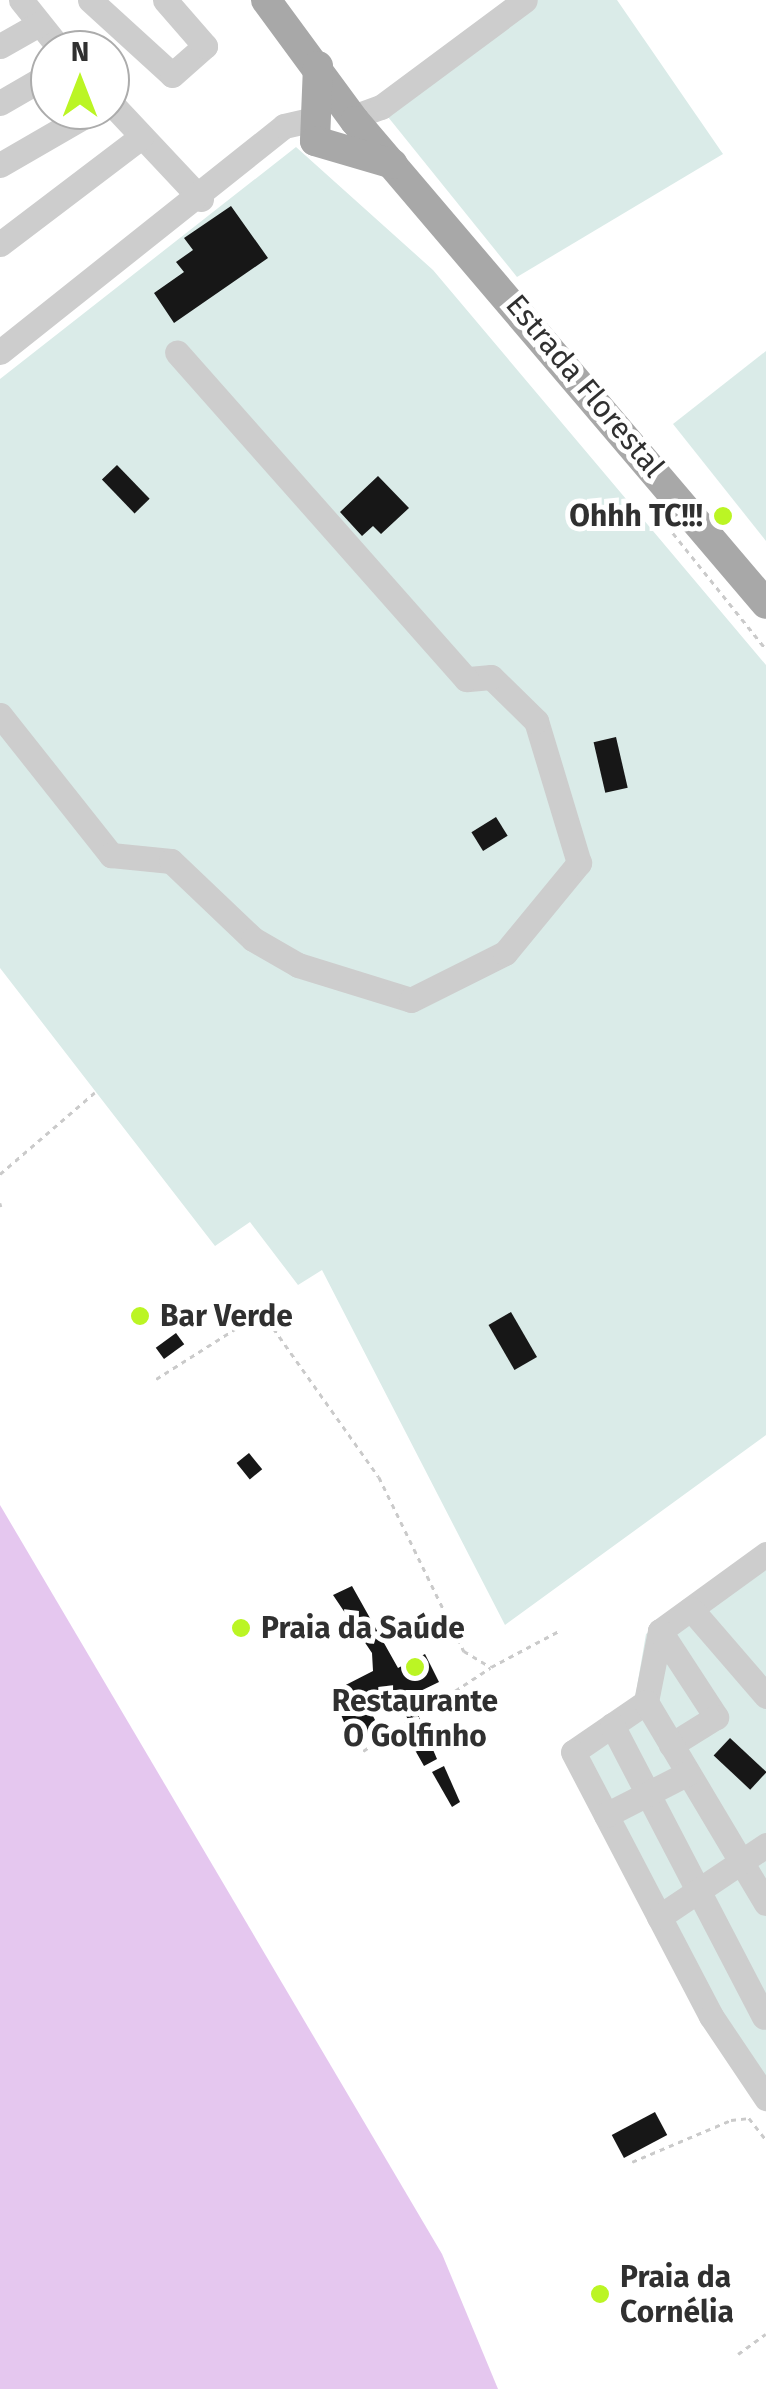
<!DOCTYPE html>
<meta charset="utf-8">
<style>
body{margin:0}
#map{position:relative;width:766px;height:2389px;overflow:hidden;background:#fff;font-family:"Fira Sans",sans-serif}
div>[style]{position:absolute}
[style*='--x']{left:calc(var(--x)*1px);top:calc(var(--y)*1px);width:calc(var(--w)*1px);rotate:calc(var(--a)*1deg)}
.green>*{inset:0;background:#daebe8}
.water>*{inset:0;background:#e5c7ef}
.building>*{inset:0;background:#171717;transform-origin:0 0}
.path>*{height:2.5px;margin-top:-1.25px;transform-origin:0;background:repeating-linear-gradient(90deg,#cacaca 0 5px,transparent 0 10px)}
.minor>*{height:25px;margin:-12.5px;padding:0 12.5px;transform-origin:12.5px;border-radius:12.5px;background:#cdcdcd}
.major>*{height:30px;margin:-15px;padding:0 15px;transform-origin:15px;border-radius:15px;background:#a8a8a8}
.dots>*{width:28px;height:28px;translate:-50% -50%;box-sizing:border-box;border:5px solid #fff;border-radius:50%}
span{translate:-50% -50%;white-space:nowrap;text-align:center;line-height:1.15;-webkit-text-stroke:10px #fff;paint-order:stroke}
.street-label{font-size:30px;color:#303030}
.poi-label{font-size:30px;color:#303030;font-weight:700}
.right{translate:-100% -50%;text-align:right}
.left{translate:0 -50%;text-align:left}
.north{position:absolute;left:30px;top:30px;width:100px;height:100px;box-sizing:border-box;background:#fff;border:2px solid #acacac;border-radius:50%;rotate:0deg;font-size:28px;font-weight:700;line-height:40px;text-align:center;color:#303030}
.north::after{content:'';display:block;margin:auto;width:35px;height:45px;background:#bbf524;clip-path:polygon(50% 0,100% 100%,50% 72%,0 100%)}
</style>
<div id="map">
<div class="green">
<i style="clip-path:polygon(535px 0,617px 0,723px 154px,517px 277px,384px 112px)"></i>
<i style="clip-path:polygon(296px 147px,433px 270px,766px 665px,766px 1435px,505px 1625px,322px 1270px,298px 1285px,250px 1222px,215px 1246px,0 968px,0 379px)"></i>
<i style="clip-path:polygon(766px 351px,766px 541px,673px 424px)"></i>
<i style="clip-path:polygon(766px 1545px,766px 2102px,564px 1752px,635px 1698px,646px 1634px)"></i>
</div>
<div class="water">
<i style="clip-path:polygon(0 1505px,442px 2254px,498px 2389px,0 2389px)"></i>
</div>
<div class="building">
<i style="clip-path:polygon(231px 206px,268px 258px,174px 323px,154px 293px,184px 272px,176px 262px,193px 250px,184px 238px)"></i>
<i style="left:117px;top:465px;width:47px;height:21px;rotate:46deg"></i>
<i style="clip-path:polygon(378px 476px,409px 508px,381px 534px,373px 526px,362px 536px,340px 512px)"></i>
<i style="left:616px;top:737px;width:52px;height:23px;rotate:77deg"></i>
<i style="left:496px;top:817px;width:22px;height:29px;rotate:58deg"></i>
<i style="left:511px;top:1312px;width:52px;height:26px;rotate:60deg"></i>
<i style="left:176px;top:1333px;width:14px;height:25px;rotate:54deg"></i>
<i style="left:249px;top:1453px;width:21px;height:16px;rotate:51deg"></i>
<i style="clip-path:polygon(352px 1586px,398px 1668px,425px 1654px,439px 1682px,410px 1696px,437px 1759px,424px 1766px,403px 1729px,410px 1725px,400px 1701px,372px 1714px,380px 1730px,355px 1743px,344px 1722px,332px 1692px,373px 1671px,372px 1653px,333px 1595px)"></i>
<i style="left:730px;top:1738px;width:50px;height:24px;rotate:43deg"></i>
<i style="clip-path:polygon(444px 1766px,460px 1802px,452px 1807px,432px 1772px)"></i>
<i style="left:655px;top:2112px;width:26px;height:49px;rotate:62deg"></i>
</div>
<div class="path">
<i style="--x:673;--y:533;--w:149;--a:51.3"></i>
<i style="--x:0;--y:1174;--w:125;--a:-40.8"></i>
<i style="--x:0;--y:1203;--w:4;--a:76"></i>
<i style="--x:156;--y:1379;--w:125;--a:-32.3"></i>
<i style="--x:262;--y:1312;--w:202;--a:54.7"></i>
<i style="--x:379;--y:1477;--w:194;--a:64"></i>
<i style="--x:464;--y:1651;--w:31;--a:31"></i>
<i style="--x:491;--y:1667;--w:77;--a:-27.9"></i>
<i style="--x:363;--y:1751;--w:152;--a:-33.2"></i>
<i style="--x:632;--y:2162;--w:108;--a:-23"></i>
<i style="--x:731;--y:2120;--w:18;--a:-6"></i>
<i style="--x:749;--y:2118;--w:28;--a:52"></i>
<i style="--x:738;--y:2354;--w:34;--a:-36"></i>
</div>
<div class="minor">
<i style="--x:21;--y:0;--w:64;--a:51.3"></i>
<i style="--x:90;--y:0;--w:111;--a:42.4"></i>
<i style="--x:172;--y:75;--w:44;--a:-41.3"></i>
<i style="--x:205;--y:46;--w:61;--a:-131"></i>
<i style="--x:0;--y:46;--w:45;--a:-29.4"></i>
<i style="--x:110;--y:102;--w:133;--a:46.8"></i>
<i style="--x:0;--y:103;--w:58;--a:-30.1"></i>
<i style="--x:353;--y:117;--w:30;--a:-20"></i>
<i style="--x:381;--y:107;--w:179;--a:-36.6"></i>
<i style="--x:0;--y:165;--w:110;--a:-30.1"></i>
<i style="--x:0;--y:244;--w:177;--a:-37.2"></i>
<i style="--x:0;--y:352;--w:363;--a:-38.5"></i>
<i style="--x:284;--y:126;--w:28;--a:-13"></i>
<i style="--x:0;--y:715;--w:179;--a:51.6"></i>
<i style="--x:111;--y:855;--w:60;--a:5.7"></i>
<i style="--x:171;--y:861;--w:113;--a:43.6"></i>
<i style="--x:253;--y:939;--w:52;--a:30"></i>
<i style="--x:298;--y:965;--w:118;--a:17.2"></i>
<i style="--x:411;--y:1000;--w:105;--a:-26.6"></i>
<i style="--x:505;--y:953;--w:117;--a:-50.6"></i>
<i style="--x:579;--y:863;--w:148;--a:-106.8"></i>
<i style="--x:536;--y:721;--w:63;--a:-135.6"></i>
<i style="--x:491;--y:677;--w:25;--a:175"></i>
<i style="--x:466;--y:679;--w:436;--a:-131.5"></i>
<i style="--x:766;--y:1554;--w:131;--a:144"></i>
<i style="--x:660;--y:1631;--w:72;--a:101.2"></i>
<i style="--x:646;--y:1702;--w:88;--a:145.6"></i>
<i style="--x:573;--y:1752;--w:298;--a:62.4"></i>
<i style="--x:711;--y:2016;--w:99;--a:56.1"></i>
<i style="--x:691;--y:1609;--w:115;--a:49.2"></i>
<i style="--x:660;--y:1631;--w:103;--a:56.9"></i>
<i style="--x:716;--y:1717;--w:53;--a:148.1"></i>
<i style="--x:646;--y:1702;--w:234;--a:59.2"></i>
<i style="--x:612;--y:1725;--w:329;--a:62.5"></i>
<i style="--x:606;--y:1815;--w:92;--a:-27.1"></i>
<i style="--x:659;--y:1917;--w:129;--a:-33.9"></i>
</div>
<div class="major">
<i style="--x:266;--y:0;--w:150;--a:53.7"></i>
<i style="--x:355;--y:121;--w:634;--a:49.6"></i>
<i style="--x:318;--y:66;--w:75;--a:92.3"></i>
<i style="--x:315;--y:141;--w:81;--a:16.4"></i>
</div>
<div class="dots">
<i style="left:723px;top:516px;background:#bbf524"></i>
<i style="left:140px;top:1316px;background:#bbf524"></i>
<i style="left:241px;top:1628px;background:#bbf524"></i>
<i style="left:415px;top:1667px;background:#bbf524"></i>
<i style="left:600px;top:2294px;background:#bbf524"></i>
</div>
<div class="street-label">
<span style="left:585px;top:386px;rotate:50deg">Estrada Florestal</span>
</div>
<div class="poi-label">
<span class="right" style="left:703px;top:516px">Ohhh TC!!!</span>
<span class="left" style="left:160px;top:1316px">Bar Verde</span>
<span class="left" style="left:261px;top:1628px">Praia da Saúde</span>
<span style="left:415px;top:1718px">Restaurante<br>O Golfinho</span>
<span class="left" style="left:620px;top:2294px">Praia da<br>Cornélia</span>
</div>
<div class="north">N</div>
</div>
